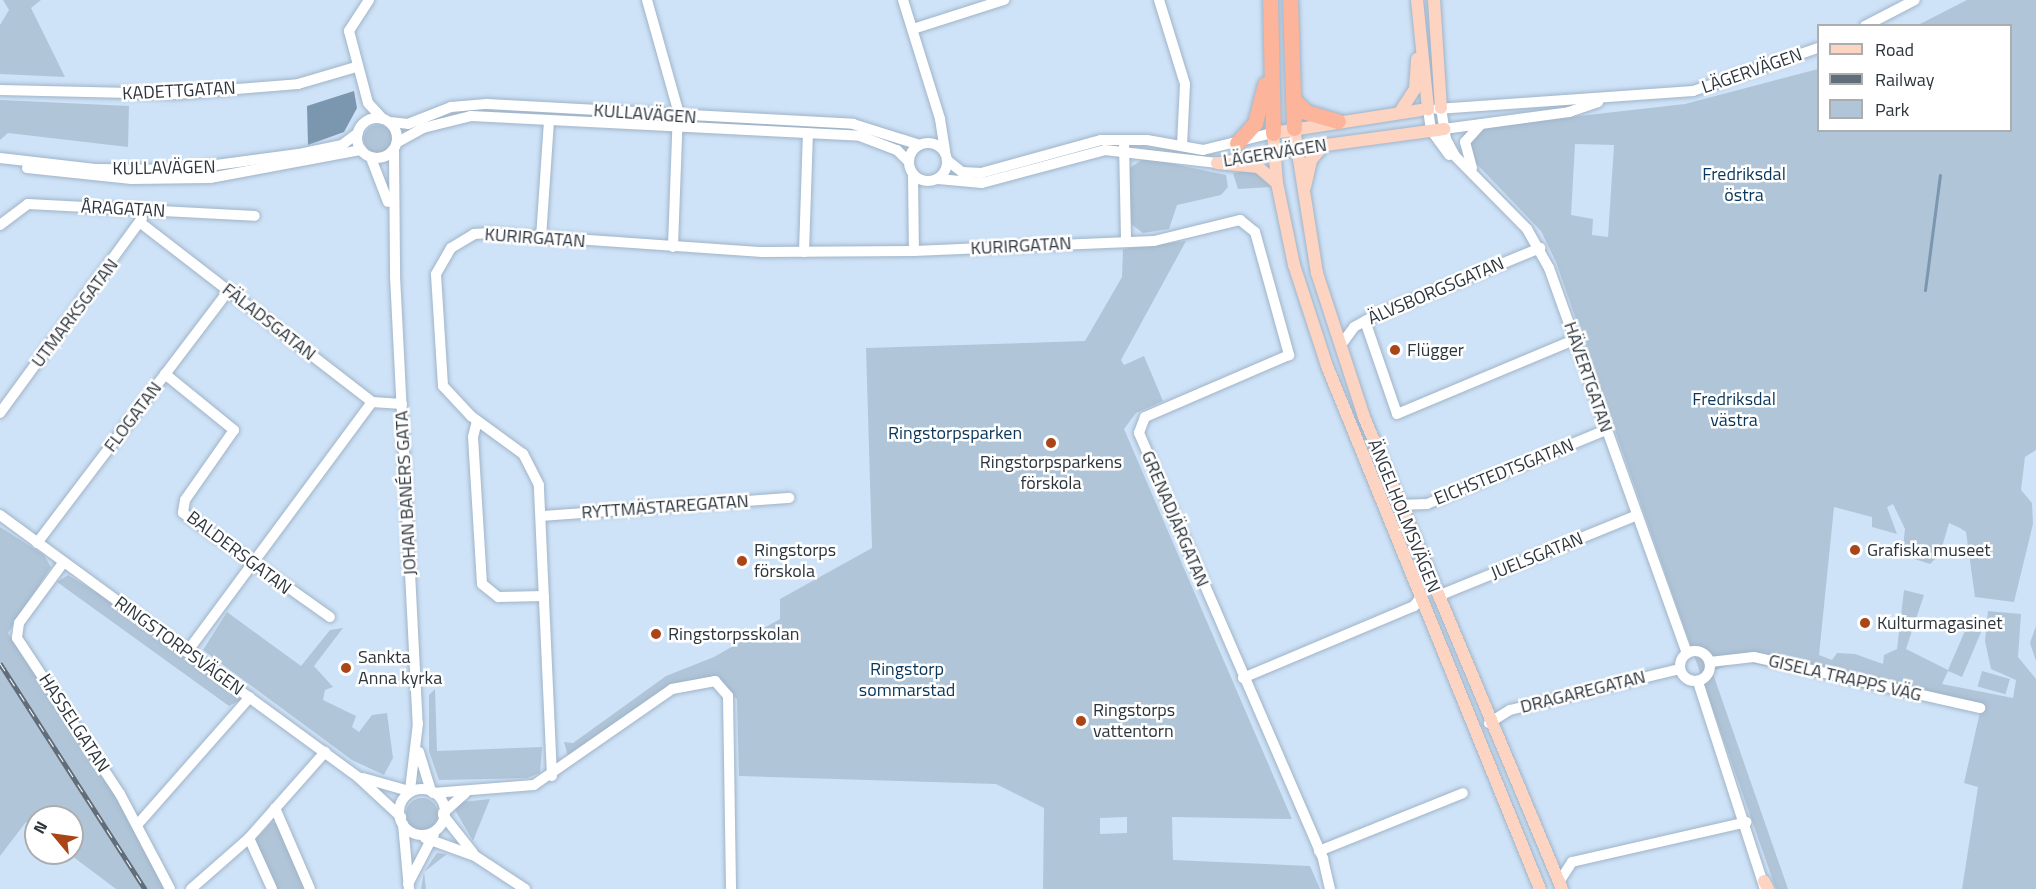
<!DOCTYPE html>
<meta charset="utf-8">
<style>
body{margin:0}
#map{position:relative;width:2036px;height:889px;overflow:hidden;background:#cfe3f8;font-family:"Titillium Web",sans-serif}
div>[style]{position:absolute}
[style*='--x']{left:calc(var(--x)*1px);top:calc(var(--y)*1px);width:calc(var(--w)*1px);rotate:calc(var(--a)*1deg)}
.green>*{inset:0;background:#b1c5d8;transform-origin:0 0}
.round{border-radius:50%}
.water>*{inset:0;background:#7b96af}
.stream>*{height:3px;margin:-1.5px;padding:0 1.5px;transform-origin:1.5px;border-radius:1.5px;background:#7b96af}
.roads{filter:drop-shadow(0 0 2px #a0b4c8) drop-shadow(0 0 2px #a0b4c8)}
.minor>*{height:10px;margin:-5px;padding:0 5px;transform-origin:5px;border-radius:5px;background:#fff}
.minor>.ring{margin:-5px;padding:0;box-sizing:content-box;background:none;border:10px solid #fff;border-radius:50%}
.major>*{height:12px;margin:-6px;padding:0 6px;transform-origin:6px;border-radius:6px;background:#fdd3c2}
.highway>*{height:15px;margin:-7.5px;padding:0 7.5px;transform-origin:7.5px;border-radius:7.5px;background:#fcb59a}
.rail>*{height:5px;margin-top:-2.5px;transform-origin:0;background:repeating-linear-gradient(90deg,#fff 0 9px,#616d79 0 18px);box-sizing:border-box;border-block:2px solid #616d79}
.dots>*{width:16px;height:16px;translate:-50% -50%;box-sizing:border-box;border:3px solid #fff;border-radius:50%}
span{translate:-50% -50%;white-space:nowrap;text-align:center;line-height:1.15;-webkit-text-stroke:5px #fff;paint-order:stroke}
.street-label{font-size:18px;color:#2d353d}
.park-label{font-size:18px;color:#09365a}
.poi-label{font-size:18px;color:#2d353d}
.left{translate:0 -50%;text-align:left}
.legend{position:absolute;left:1817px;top:24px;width:195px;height:108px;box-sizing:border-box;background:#fff;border:2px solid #abaeb1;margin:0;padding:8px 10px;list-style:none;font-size:18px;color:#2d353d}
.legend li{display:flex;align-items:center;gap:12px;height:30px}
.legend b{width:30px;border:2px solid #abaeb1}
.north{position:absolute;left:24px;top:805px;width:60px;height:60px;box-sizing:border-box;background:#fff;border:2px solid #abaeb1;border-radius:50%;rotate:299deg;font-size:16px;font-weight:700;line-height:24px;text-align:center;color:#2d353d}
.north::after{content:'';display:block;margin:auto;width:21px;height:27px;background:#aa4518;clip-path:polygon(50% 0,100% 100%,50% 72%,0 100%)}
</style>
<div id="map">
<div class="green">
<i style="clip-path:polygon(3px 0,41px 0,31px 8px,65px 77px,0 74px,0 25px,9px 10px)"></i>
<i style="clip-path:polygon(evenodd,1967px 0,2036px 0,2036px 450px,2025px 457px,2021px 490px,2032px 503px,2033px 524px,2014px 602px,1975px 597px,1966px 532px,1960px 528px,1949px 523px,1940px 554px,1930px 564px,1902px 555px,1905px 529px,1893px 504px,1887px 507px,1897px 534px,1872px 527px,1872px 517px,1834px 507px,1819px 655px,1832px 660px,1837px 653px,1855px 654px,1883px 664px,1884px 655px,1897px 649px,1904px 590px,1924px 595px,1906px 649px,1948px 670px,1968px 624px,1982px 630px,1962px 677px,1948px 671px,1942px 684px,2013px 698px,2016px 680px,1991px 669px,1985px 641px,1988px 611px,2021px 614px,2018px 657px,2036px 679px,2036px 889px,1962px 889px,1978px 787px,1964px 783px,1980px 712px,1742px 661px,1712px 671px,1788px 889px,1776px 889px,1556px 262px,1541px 231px,1470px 157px,1471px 139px,1478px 131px,1500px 125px,1685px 104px,1818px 69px,1818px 130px,2010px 130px,2010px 26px,1918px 25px,1967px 0,1575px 144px,1614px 145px,1608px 237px,1592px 235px,1593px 219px,1571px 215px,1575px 144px)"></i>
<i style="clip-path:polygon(0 100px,129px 106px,128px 147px,8px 133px,0 140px)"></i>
<i class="round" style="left:364px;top:125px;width:28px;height:28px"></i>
<i style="clip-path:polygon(1145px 158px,1226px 175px,1228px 187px,1221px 195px,1177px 205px,1169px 229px,1143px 233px,1131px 224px,1128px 169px)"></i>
<i style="clip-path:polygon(1254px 170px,1271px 187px,1238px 189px,1233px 173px)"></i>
<i style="clip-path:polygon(evenodd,1186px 241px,1121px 360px,1124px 365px,1144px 356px,1163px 401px,1136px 413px,1124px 429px,1292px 819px,1172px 817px,1173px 860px,1310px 866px,1320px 889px,1043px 889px,1044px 808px,996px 784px,739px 776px,737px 699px,708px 677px,676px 684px,568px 756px,564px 742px,573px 743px,666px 676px,714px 657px,780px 619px,780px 599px,872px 548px,866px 348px,1085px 341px,1122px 277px,1123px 249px,1186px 241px,1127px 817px,1127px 833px,1100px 834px,1100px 818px,1127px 817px)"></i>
<i style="clip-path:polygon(0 527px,44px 555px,51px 567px,8px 633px,119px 800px,165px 889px,116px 889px,68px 853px,72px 817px,36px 817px,36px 829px,26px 822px,0 856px)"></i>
<i style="clip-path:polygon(68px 575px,104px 597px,241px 700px,229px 706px,57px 582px)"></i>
<i style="clip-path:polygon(227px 612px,301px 666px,330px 630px,343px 628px,314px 666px,333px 687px,325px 690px,323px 700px,356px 716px,352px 727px,359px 732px,372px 715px,387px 713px,393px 758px,384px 775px,352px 760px,203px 650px)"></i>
<i style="clip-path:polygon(2036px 626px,2036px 661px,2030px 643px)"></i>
<i style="left:1982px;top:671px;width:29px;height:16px;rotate:16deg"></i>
<i style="clip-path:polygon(435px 689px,437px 751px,542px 747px,540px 773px,527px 778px,439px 780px,429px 751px,429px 695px)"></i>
<i class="round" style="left:406px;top:798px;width:32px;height:32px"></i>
<i style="clip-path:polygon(490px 799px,473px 841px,455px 810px,462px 802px)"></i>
<i style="clip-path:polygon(272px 822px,279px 825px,306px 889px,275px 889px,254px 841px)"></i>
<i style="clip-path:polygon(437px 853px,447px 854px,424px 872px,426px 889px,421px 889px,424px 872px)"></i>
</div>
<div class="water">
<i style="clip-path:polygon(354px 91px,357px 108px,344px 132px,308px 145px,307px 106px)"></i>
</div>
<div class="stream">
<i style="--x:1925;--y:290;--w:116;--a:-82.6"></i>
</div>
<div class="roads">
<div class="minor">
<i style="--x:369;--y:0;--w:37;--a:123"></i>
<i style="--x:349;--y:31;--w:74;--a:75.2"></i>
<i style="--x:368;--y:103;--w:22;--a:47"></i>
<i style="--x:647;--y:0;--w:114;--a:74.3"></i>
<i style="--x:678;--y:110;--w:137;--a:92.1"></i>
<i style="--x:903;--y:0;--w:125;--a:72.7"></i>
<i style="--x:940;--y:119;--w:33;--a:81"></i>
<i style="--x:1159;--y:0;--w:88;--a:72.8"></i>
<i style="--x:1185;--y:84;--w:62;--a:92.8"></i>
<i style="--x:1865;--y:26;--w:56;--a:-27.5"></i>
<i style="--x:913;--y:29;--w:96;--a:-17.7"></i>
<i style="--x:0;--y:90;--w:175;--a:1.3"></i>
<i style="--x:175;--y:94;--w:123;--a:-4.6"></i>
<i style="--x:298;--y:84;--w:60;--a:-16.3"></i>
<i style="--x:1441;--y:108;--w:31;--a:81"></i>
<i style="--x:1446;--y:139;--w:19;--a:62"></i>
<i style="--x:1455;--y:156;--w:103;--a:45.4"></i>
<i style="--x:1527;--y:229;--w:45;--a:60.6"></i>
<i style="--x:1549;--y:268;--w:409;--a:70.3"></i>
<i style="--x:1428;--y:109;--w:21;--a:82"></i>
<i style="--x:1431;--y:130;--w:31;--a:54"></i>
<i style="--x:1437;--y:109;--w:257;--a:-4"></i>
<i style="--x:1693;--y:91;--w:132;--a:-19"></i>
<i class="ring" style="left:357px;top:118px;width:30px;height:30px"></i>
<i style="--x:390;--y:122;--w:18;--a:6"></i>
<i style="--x:408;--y:124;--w:46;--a:-21.6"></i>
<i style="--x:451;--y:107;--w:36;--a:-5"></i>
<i style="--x:487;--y:104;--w:367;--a:3.1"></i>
<i style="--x:853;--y:124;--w:70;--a:17.4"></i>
<i style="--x:1444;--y:129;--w:126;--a:-7.7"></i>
<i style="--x:1569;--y:112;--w:31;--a:-19"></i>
<i style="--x:398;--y:142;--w:29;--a:-29"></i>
<i style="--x:423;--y:128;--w:49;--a:-14"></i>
<i style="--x:471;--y:116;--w:390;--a:2.9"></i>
<i style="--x:860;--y:136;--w:40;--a:21"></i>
<i style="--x:897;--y:150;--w:17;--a:45"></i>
<i class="ring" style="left:909px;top:143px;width:28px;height:28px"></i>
<i style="--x:1124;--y:143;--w:99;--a:88.8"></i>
<i style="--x:394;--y:150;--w:126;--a:89.5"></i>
<i style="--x:395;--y:276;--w:448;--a:87.1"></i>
<i style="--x:418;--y:723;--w:67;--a:96.8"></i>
<i style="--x:0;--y:158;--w:98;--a:6.5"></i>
<i style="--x:97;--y:169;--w:82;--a:0.7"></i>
<i style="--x:179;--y:170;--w:126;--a:-7.7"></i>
<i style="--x:304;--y:153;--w:39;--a:-12"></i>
<i style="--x:342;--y:145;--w:20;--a:-37"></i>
<i style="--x:371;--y:158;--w:47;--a:68.9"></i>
<i style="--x:948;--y:161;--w:18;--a:38"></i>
<i style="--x:962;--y:172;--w:19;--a:3"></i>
<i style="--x:981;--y:173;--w:124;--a:-15.4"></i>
<i style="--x:1101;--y:140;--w:46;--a:0"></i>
<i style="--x:1147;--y:140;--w:57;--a:10.1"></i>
<i style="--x:1203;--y:150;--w:72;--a:-13.7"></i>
<i style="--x:27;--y:168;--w:105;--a:6"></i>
<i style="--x:131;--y:179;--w:79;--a:-0.7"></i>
<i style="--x:210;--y:178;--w:154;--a:-10.5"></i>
<i style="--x:1472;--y:168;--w:27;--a:-105"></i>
<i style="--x:1465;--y:142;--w:24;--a:-48"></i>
<i style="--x:913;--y:174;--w:77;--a:89.3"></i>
<i style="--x:938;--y:179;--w:44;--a:5.2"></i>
<i style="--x:982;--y:183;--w:127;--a:-15"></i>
<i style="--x:1105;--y:150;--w:113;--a:6.6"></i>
<i style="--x:1217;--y:163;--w:58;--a:-10.9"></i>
<i style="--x:142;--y:224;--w:291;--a:37.7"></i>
<i style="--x:372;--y:402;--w:30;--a:4"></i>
<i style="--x:0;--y:225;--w:35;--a:-37"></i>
<i style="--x:28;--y:204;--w:227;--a:3"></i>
<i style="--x:541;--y:238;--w:118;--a:-86.1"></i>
<i style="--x:804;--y:252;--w:119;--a:-88.1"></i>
<i style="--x:1365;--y:321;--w:98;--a:71"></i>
<i style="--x:1397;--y:414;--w:192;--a:-22.7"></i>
<i style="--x:1341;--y:345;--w:22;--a:-54"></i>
<i style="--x:1354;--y:327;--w:21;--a:-29"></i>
<i style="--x:1372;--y:317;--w:182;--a:-22.3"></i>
<i style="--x:165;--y:374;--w:89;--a:39.1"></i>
<i style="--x:234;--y:430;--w:85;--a:125"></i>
<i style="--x:185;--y:500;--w:13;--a:99"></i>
<i style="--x:183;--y:513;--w:180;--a:35.3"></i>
<i style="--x:0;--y:413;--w:241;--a:-53.9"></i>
<i style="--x:477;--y:421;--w:16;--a:104"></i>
<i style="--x:473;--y:437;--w:147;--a:86.5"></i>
<i style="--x:482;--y:584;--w:21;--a:39"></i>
<i style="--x:498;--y:597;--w:46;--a:-1.2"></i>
<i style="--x:1399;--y:505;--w:28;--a:-2"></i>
<i style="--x:1427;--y:504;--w:194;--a:-22.5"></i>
<i style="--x:0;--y:515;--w:444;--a:36.2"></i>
<i style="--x:358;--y:777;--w:59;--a:42.9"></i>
<i style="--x:542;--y:516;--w:248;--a:-4.2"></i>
<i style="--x:37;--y:543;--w:316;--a:-52.8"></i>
<i style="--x:63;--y:563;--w:74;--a:126.3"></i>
<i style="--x:19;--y:623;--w:15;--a:98"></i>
<i style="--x:17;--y:638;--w:187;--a:56.6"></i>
<i style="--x:120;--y:794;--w:107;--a:62.2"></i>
<i style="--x:1438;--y:596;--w:215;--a:-22.1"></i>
<i class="ring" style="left:1680px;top:651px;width:20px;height:20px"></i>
<i style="--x:187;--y:652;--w:311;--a:-53.5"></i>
<i style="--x:1710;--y:662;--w:44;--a:-6.5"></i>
<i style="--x:1754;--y:657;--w:232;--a:12.7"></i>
<i style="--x:1243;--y:678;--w:186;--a:-22.8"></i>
<i style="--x:1414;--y:606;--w:11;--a:-52"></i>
<i style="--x:1698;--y:682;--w:218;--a:72.1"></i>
<i style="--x:1489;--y:723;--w:25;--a:-32"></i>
<i style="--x:1510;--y:710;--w:174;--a:-13.6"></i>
<i style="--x:419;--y:752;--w:41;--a:72.9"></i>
<i style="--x:552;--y:776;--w:291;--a:-92.6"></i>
<i style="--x:539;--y:485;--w:35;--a:-117"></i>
<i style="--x:523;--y:454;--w:64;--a:-143.8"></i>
<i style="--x:471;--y:416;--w:41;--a:-133"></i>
<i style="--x:443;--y:386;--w:112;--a:-93.6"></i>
<i style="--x:436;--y:274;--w:30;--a:-60"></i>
<i style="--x:451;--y:248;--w:27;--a:-31"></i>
<i style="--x:474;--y:234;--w:15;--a:-4"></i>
<i style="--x:489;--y:233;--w:274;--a:4"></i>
<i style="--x:762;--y:252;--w:152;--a:-0.4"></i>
<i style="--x:914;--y:251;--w:240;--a:-2.4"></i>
<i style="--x:1154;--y:241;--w:89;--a:-13.7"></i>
<i style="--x:1240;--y:220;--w:19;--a:39"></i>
<i style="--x:1255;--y:232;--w:128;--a:74.5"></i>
<i style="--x:1289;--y:355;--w:157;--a:156.7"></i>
<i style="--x:1145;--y:417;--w:17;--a:111"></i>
<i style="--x:1139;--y:433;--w:464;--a:66.6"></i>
<i style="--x:1323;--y:859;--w:31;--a:77"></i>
<i style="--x:363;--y:778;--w:48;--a:15.8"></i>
<i class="ring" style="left:399px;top:789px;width:36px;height:36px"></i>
<i style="--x:433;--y:793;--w:101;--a:-4.5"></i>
<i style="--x:534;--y:785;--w:168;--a:-34.8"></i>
<i style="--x:672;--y:689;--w:44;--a:-10.5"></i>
<i style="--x:715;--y:681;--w:20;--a:49"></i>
<i style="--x:728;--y:696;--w:193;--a:89.1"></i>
<i style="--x:275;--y:808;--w:88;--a:66.6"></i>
<i style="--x:443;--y:813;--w:30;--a:-42"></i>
<i style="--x:443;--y:815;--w:48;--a:51.7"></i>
<i style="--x:138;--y:824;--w:169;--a:-48.6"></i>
<i style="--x:403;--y:824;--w:65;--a:84.7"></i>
<i style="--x:249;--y:838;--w:56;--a:65.7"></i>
<i style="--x:425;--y:838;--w:53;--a:19.8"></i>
<i style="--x:475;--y:856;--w:60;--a:33.4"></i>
<i style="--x:1319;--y:851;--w:155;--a:-21.9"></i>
<i style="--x:1559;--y:882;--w:24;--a:-57"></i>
<i style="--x:1572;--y:862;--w:179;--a:-12.9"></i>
<i style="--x:408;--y:884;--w:56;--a:-62.5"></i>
<i style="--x:191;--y:889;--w:77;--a:-41.3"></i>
<i style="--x:249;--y:838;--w:115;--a:-48.5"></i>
</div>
<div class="major">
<i style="--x:1417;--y:0;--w:110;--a:84.2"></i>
<i style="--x:1434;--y:0;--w:108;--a:86.3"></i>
<i style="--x:1421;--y:110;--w:150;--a:171.2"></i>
<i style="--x:1273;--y:133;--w:50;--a:85.4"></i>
<i style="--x:1277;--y:183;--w:84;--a:78.3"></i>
<i style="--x:1294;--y:265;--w:106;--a:71.9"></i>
<i style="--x:1327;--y:366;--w:565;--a:67.84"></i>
<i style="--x:1400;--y:112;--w:27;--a:-57"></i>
<i style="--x:1415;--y:89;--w:30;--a:-86"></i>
<i style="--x:1294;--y:128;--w:147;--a:81"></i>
<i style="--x:1317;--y:273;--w:151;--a:71.9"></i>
<i style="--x:1364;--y:417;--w:512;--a:67.24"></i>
<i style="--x:1274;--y:152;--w:172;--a:-7.7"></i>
<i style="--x:1217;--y:163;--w:41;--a:5.6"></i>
<i style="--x:1258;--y:167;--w:25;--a:40"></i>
<i style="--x:1305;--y:187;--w:28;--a:-77"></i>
<i style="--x:1311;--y:160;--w:20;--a:-49"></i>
<i style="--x:1764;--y:881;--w:9;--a:63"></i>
</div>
<div class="highway">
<i style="--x:1270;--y:0;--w:133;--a:88.7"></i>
<i style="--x:1290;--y:0;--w:128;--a:88.2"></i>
<i style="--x:1293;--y:99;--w:18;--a:45"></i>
<i style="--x:1306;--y:112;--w:33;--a:16"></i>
<i style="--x:1237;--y:143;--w:27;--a:-48"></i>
<i style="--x:1255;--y:123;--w:40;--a:-75.6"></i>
</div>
</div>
<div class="rail">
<i style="--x:0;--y:663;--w:269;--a:57.3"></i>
</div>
<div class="dots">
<i style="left:1395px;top:350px;background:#aa4518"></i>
<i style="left:1051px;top:443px;background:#aa4518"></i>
<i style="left:1855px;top:550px;background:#aa4518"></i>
<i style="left:742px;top:561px;background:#aa4518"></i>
<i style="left:1865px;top:623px;background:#aa4518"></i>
<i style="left:656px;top:634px;background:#aa4518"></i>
<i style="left:346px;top:668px;background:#aa4518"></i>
<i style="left:1081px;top:721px;background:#aa4518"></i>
</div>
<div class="street-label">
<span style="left:1752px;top:71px;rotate:-19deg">LÄGERVÄGEN</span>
<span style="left:179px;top:91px;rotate:-3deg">KADETTGATAN</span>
<span style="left:645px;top:114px;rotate:4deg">KULLAVÄGEN</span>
<span style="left:1275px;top:153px;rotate:-9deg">LÄGERVÄGEN</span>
<span style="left:164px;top:168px;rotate:-1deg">KULLAVÄGEN</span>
<span style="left:123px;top:209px;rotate:3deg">ÅRAGATAN</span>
<span style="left:535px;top:238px;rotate:4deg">KURIRGATAN</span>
<span style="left:1021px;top:246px;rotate:-3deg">KURIRGATAN</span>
<span style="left:1436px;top:291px;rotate:-23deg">ÄLVSBORGSGATAN</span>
<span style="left:75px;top:313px;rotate:-53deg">UTMARKSGATAN</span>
<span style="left:269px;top:322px;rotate:38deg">FÄLADSGATAN</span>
<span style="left:1588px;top:377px;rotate:71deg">HÄVERTGATAN</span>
<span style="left:133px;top:417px;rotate:-53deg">FLOGATAN</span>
<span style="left:1504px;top:472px;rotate:-22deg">EICHSTEDTSGATAN</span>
<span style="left:406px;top:493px;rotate:-93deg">JOHAN BANÉRS GATA</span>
<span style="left:665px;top:507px;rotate:-4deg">RYTTMÄSTAREGATAN</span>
<span style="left:1404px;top:516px;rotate:68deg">ÄNGELHOLMSVÄGEN</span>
<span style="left:1175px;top:519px;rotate:67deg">GRENADJÄRGATAN</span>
<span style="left:239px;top:553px;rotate:37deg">BALDERSGATAN</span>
<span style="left:1537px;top:556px;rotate:-22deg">JUELSGATAN</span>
<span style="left:179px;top:646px;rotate:36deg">RINGSTORPSVÄGEN</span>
<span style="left:1845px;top:678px;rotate:13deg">GISELA TRAPPS VÄG</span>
<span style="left:1583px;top:692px;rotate:-14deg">DRAGAREGATAN</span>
<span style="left:74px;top:723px;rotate:57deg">HASSELGATAN</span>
</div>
<div class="park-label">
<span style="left:1744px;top:185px">Fredriksdal<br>östra</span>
<span style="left:1734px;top:410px">Fredriksdal<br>västra</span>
<span style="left:955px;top:433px">Ringstorpsparken</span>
<span style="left:907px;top:680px">Ringstorp<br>sommarstad</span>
</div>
<div class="poi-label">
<span class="left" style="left:1407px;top:350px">Flügger</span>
<span style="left:1051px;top:473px">Ringstorpsparkens<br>förskola</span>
<span class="left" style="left:1867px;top:550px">Grafiska museet</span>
<span class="left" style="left:754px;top:561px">Ringstorps<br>förskola</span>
<span class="left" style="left:1877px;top:623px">Kulturmagasinet</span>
<span class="left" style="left:668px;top:634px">Ringstorpsskolan</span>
<span class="left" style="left:358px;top:668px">Sankta<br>Anna kyrka</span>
<span class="left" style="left:1093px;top:721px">Ringstorps<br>vattentorn</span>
</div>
<ul class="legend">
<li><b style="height:8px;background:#fdd3c2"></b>Road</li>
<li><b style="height:8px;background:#616d79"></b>Railway</li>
<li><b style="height:16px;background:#b1c5d8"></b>Park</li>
</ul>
<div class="north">N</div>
</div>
